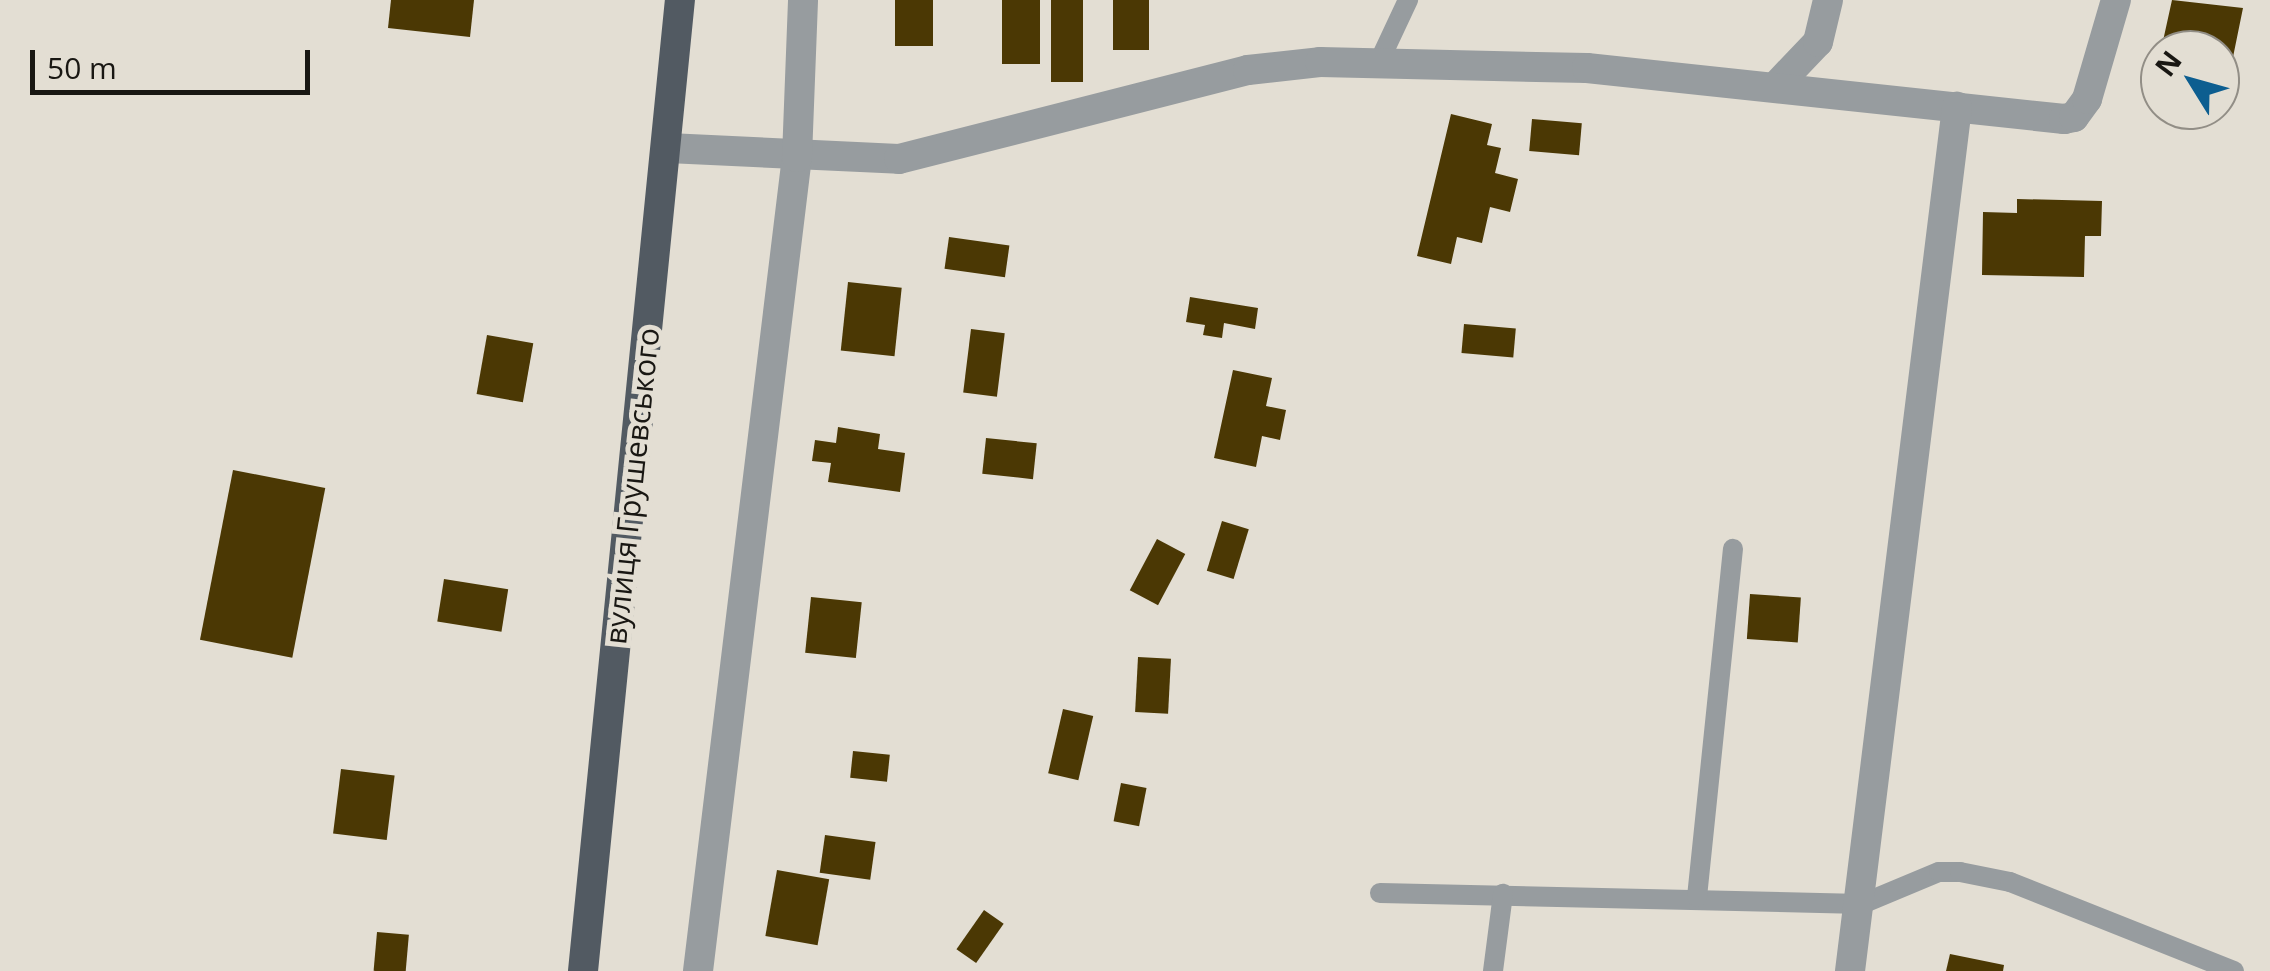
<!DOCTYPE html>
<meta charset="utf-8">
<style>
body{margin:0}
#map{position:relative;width:2270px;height:971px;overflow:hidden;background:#e3ded3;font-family:"Open Sans",sans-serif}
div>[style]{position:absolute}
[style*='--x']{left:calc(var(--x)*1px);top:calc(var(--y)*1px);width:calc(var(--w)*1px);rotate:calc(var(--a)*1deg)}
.building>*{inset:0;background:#4b3804;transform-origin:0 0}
.service>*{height:20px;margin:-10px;padding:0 10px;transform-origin:10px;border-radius:10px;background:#979c9f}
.minor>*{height:30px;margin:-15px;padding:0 15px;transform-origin:15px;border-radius:15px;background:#979c9f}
.trunk>*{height:30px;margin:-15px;padding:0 15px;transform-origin:15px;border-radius:15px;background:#525a62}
span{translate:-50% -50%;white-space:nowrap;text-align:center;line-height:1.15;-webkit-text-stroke:10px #e3ded3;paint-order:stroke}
.street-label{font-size:30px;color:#191713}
.north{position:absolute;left:2140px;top:30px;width:100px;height:100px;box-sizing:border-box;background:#e3ded3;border:2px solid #928e86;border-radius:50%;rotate:307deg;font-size:28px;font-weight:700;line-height:40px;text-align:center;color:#191713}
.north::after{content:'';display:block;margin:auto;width:35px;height:45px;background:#0d5e90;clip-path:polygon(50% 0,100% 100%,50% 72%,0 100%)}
.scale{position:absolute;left:30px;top:50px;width:280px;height:45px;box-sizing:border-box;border:5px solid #191713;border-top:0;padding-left:12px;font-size:30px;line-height:35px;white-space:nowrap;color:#191713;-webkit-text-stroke:8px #e3ded3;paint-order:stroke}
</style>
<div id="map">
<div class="building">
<i style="clip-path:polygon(391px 0,474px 0,470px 37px,388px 28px)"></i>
<i style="left:895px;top:0;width:38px;height:46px"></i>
<i style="left:1002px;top:0;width:38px;height:64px"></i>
<i style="left:1051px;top:0;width:32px;height:82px"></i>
<i style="left:1113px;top:0;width:36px;height:50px"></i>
<i style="clip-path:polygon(2172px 0,2243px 8px,2232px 62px,2220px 60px,2220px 50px,2161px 50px)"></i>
<i style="clip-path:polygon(1451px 114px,1492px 124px,1487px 145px,1501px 148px,1495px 173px,1518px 179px,1510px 212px,1490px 207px,1482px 243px,1457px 237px,1451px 264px,1417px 256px)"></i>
<i style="left:1532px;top:119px;width:50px;height:32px;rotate:5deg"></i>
<i style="clip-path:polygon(2017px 199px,2102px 201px,2101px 236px,2085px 236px,2084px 277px,1982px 275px,1983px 212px,2017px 213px)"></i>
<i style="left:949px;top:237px;width:61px;height:32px;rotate:8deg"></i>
<i style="left:848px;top:282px;width:54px;height:69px;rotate:6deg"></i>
<i style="clip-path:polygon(1190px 297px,1258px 308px,1255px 329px,1224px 323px,1222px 338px,1203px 335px,1205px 325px,1186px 322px)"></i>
<i style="left:1464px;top:324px;width:52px;height:29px;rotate:5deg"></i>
<i style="left:971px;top:329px;width:34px;height:64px;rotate:7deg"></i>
<i style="left:487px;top:335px;width:47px;height:60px;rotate:10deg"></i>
<i style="clip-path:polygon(1233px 370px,1272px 378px,1266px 406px,1286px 410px,1280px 440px,1262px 436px,1256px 467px,1214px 458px)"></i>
<i style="clip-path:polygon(838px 427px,880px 434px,878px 449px,905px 453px,900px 492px,828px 482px,831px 463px,812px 461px,815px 440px,836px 443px)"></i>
<i style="left:986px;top:438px;width:51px;height:36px;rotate:6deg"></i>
<i style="left:233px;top:470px;width:94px;height:173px;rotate:11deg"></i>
<i style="left:1222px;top:521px;width:28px;height:52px;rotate:17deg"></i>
<i style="left:1157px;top:539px;width:32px;height:58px;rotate:28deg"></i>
<i style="left:444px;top:579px;width:65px;height:43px;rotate:9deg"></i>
<i style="left:1750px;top:594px;width:51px;height:45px;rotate:4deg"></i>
<i style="left:811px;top:597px;width:51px;height:56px;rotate:6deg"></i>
<i style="left:1138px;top:657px;width:33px;height:55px;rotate:3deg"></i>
<i style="left:1063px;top:709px;width:31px;height:66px;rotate:13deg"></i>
<i style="left:853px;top:751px;width:37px;height:27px;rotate:6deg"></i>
<i style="left:341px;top:769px;width:54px;height:65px;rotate:7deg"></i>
<i style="left:1121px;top:783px;width:26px;height:39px;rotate:11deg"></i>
<i style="left:825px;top:835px;width:51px;height:38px;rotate:8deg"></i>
<i style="left:777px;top:870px;width:53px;height:67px;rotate:10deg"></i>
<i style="left:984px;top:910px;width:24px;height:48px;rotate:35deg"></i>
<i style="left:377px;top:932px;width:32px;height:39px;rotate:5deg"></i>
<i style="clip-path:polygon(1950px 954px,2004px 965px,2003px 971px,1946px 971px)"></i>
</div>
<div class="service">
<i style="--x:1378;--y:64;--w:71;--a:-64.9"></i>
<i style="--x:1380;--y:893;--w:482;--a:1.3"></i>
<i style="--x:1862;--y:904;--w:83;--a:-22.6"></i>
<i style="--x:1939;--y:872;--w:21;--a:0"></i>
<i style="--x:1960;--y:872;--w:51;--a:11.3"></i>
<i style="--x:2010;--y:882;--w:241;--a:21.7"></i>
<i style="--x:1697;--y:897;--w:350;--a:-84.1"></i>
<i style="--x:1493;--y:971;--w:78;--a:-82.6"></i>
</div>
<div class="minor">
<i style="--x:1777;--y:85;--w:59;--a:-46.4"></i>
<i style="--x:1818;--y:42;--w:43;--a:-76.6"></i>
<i style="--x:668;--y:148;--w:231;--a:2.7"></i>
<i style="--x:899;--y:159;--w:360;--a:-14.3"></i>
<i style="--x:1248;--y:70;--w:72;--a:-6.3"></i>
<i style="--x:1320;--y:62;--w:267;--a:1.3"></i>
<i style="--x:1587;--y:68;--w:480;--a:6.1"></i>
<i style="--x:2064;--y:119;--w:10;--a:-11"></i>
<i style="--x:2074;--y:117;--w:22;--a:-54"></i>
<i style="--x:2087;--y:99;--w:103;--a:-73.7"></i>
<i style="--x:698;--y:971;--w:820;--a:-83.07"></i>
<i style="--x:797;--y:157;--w:157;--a:-87.8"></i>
<i style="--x:1850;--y:971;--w:871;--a:-82.94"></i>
</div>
<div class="trunk">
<i style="--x:583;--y:971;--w:976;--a:-84.3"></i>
</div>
<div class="street-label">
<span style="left:632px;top:486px;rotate:-84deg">вулиця Грушевського</span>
</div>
<div class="north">N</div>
<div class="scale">50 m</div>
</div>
